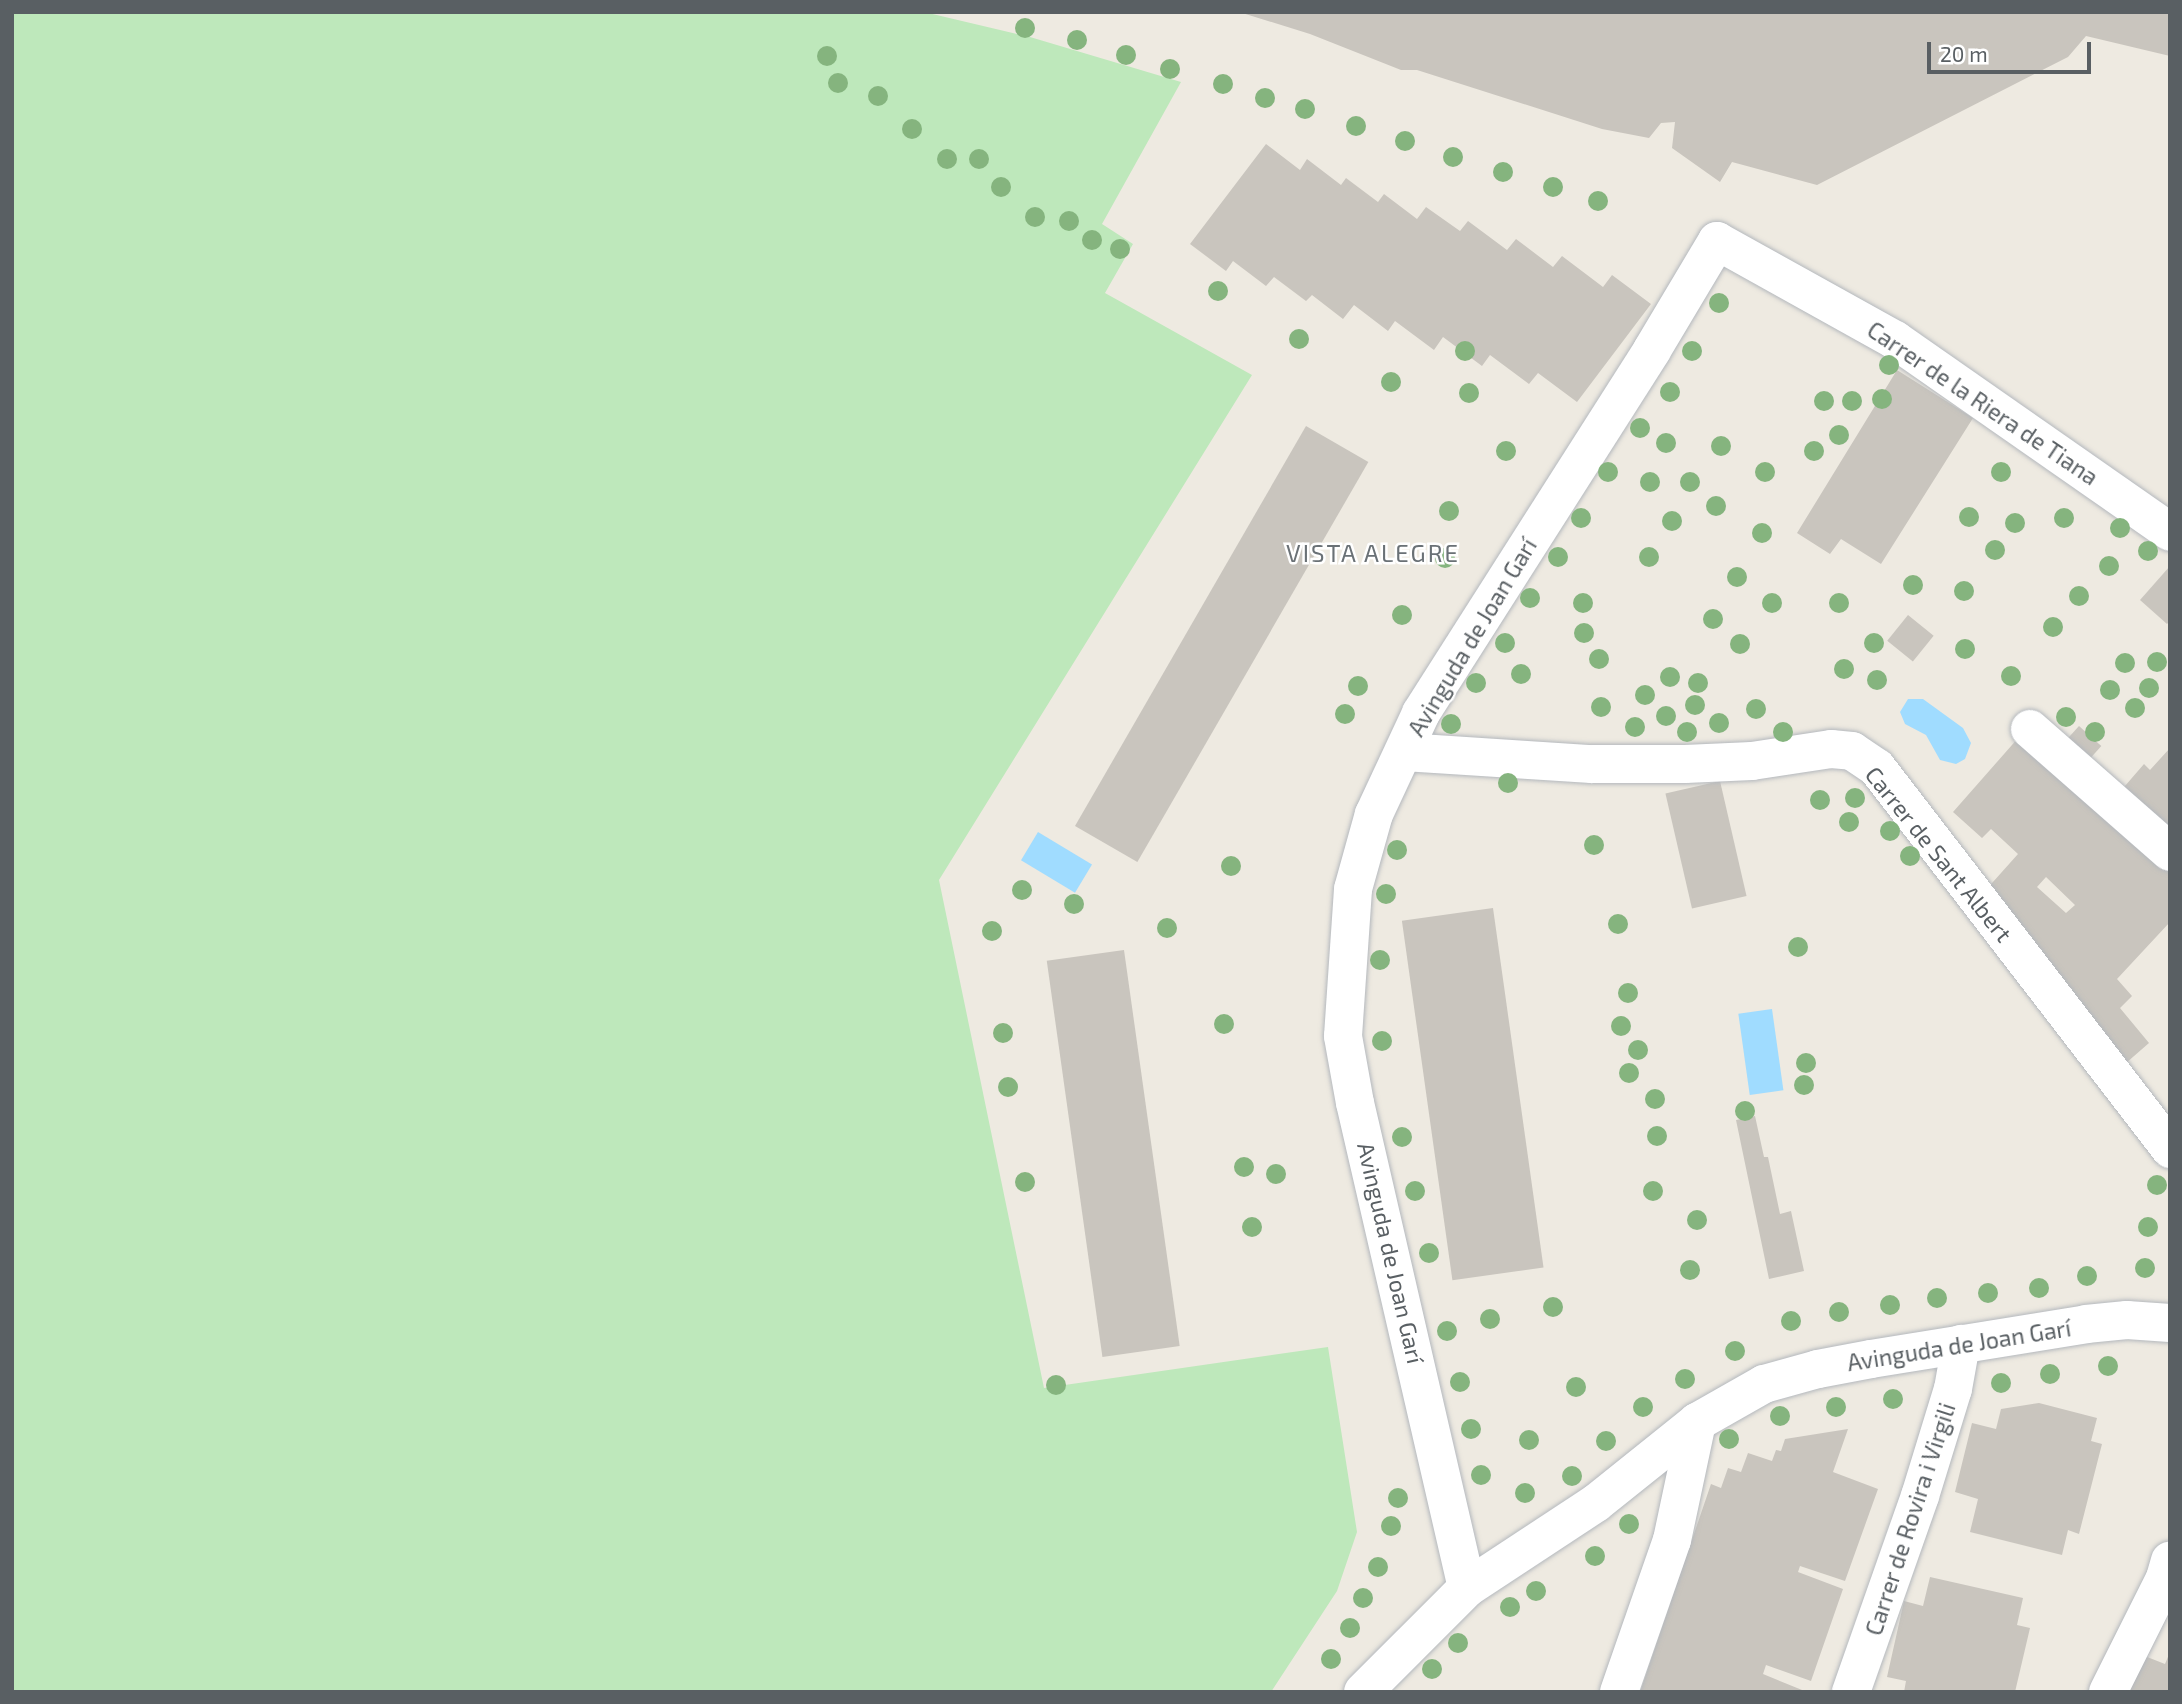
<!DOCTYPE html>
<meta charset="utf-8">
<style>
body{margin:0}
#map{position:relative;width:2182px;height:1704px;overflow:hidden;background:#eeeae1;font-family:"Exo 2",sans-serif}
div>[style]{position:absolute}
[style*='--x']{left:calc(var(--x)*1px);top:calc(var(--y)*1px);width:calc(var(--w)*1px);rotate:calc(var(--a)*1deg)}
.green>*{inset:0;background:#bee8bb}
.water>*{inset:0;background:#a0dcff;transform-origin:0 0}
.building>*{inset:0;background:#c9c5be;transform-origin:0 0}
.roads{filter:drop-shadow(0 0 2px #b4b8bd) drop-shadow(0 0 2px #b4b8bd)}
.minor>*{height:38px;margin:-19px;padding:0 19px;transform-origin:19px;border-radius:19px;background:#fff}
.trees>*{width:20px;height:20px;margin:-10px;border-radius:50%;background:#85b47e}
span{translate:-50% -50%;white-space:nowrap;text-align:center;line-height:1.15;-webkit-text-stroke:5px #fff;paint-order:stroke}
.street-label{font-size:23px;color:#595f63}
.neighbourhood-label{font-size:24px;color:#6a7176;letter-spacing:2px}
.frame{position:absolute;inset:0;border:14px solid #595f63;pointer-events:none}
.scale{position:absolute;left:1927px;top:42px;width:164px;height:32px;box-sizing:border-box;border:4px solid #595f63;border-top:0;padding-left:9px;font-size:21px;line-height:24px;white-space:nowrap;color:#595f63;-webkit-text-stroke:5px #fff;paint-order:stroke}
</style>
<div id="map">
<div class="green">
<i style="clip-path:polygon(12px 12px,924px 12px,1030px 37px,1181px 82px,1102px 224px,1133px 244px,1105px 293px,1252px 375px,939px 880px,1044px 1388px,1328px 1347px,1357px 1532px,1337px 1591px,1271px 1692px,12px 1692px)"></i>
</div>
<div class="water">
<i style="clip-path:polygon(1908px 699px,1923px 699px,1963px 728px,1971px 743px,1965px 759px,1956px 764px,1940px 760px,1926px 735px,1905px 724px,1900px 712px)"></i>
<i style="left:1038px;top:832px;width:63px;height:33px;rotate:31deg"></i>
<i style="left:1772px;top:1009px;width:82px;height:34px;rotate:82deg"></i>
</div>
<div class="building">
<i style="clip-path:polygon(1239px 12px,2170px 12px,2170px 56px,2086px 36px,2068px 57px,1817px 185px,1732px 162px,1720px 182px,1672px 148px,1675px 122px,1661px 123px,1649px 138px,1602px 129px,1417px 70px,1401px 70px,1310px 34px)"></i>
<i style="clip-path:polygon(1266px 144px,1300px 170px,1307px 159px,1341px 185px,1346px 178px,1378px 202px,1384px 194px,1417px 219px,1426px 207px,1460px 231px,1468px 221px,1507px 250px,1516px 239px,1553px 267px,1562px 256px,1603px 287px,1612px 275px,1651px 304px,1577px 402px,1538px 373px,1529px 384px,1490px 355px,1482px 366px,1443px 337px,1434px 350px,1395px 321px,1388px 331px,1354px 305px,1343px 319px,1312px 295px,1306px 301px,1274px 277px,1266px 286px,1233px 261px,1226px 271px,1190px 244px)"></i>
<i style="clip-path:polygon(1897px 370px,1973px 418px,1881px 564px,1841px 539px,1830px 554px,1797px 533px)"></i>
<i style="left:1306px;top:426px;width:72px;height:462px;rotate:30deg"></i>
<i style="clip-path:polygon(2170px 566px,2170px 621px,2167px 624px,2140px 600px)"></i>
<i style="left:1908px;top:615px;width:33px;height:33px;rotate:39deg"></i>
<i style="left:2079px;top:726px;width:30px;height:24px;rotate:42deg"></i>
<i style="clip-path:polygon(evenodd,2019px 737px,2170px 868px,2170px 922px,2117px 979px,2132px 996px,2120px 1008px,2149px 1043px,2118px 1070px,1984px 892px,2018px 854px,1991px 829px,1982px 838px,1953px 812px,2019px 737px,2046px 877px,2075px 905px,2066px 913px,2037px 887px,2046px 877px)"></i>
<i style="clip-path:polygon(2170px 748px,2170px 839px,2118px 794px,2144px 764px,2150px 770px)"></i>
<i style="left:1720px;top:781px;width:118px;height:56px;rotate:77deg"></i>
<i style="left:1493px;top:908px;width:363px;height:92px;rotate:82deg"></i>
<i style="left:1124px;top:950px;width:400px;height:78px;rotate:82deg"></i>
<i style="clip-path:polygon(1755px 1116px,1764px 1157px,1768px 1157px,1780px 1214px,1791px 1211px,1804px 1271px,1769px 1279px,1736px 1120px)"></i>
<i style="clip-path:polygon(2039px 1403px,2097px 1418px,2091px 1441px,2102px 1444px,2079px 1534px,2068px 1530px,2062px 1555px,1970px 1532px,1978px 1499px,1955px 1492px,1972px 1423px,1996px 1429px,2001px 1409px)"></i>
<i style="clip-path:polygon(1848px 1429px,1833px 1472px,1878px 1489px,1845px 1581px,1800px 1566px,1798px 1572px,1843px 1589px,1811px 1681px,1766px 1665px,1763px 1674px,1807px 1692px,1640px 1692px,1711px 1484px,1721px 1488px,1728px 1468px,1741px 1472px,1748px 1453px,1772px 1461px,1776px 1450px,1781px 1451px,1785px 1439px)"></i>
<i style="clip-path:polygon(1930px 1577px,2023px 1598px,2017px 1625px,2030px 1628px,2015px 1692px,1904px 1692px,1906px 1681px,1887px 1677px,1904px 1601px,1923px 1606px)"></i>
<i style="clip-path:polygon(2170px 1652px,2170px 1692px,2126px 1692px,2142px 1655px,2165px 1664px)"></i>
</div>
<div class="roads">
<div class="minor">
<i style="--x:2030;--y:729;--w:186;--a:41.3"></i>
<i style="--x:1404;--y:752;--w:188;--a:3.7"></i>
<i style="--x:1592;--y:764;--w:93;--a:0"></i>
<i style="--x:1685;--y:764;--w:67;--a:-2.6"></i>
<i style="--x:1752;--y:761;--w:80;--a:-8.6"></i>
<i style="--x:1831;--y:749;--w:21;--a:5"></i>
<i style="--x:1852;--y:751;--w:30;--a:34"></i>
<i style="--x:1877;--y:768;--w:481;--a:52.4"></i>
<i style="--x:1467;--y:1588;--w:498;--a:-103"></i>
<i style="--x:1355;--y:1103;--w:68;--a:-100.2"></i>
<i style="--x:1343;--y:1036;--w:147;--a:-86.1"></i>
<i style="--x:1353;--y:889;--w:78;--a:-74.4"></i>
<i style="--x:1374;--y:814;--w:111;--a:-65"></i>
<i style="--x:1421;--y:713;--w:430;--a:-57.5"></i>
<i style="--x:1652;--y:350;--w:127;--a:-59.2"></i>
<i style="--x:1717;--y:241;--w:204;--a:29.1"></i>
<i style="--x:1895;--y:340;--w:335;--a:34.9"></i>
<i style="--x:1363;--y:1692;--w:147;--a:-45"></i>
<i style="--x:1467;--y:1588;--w:154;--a:-33.4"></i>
<i style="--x:1596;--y:1503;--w:129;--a:-38.7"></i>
<i style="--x:1697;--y:1422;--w:77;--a:-29.6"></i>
<i style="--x:1764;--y:1384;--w:56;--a:-15.5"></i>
<i style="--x:1818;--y:1369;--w:54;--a:-10.7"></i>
<i style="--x:1871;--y:1359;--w:218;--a:-9.2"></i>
<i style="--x:2086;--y:1324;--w:41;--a:-5.6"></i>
<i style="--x:2127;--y:1320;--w:43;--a:4"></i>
<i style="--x:1619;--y:1692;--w:161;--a:-70.8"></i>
<i style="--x:1672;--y:1540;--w:121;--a:-78"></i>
<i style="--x:1851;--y:1692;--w:208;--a:-70.6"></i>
<i style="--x:1920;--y:1496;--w:112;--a:-72.9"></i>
<i style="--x:1953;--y:1389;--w:46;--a:-79.9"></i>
<i style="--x:2108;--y:1692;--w:127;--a:-63.4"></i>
<i style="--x:2165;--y:1578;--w:18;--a:-74"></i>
</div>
</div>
<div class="trees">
<i style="left:1025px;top:28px"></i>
<i style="left:1077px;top:40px"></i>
<i style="left:1126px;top:55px"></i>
<i style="left:827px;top:56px"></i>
<i style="left:1170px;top:69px"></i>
<i style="left:838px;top:83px"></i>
<i style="left:1223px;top:84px"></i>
<i style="left:878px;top:96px"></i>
<i style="left:1265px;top:98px"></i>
<i style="left:1305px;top:109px"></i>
<i style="left:1356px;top:126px"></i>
<i style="left:912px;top:129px"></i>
<i style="left:1405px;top:141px"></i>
<i style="left:1453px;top:157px"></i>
<i style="left:947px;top:159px"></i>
<i style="left:979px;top:159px"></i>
<i style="left:1503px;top:172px"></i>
<i style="left:1001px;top:187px"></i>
<i style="left:1553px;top:187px"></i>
<i style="left:1598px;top:201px"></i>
<i style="left:1035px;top:217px"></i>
<i style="left:1069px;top:221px"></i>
<i style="left:1092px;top:240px"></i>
<i style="left:1120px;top:249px"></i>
<i style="left:1218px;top:291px"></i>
<i style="left:1719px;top:303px"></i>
<i style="left:1299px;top:339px"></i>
<i style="left:1465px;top:351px"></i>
<i style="left:1692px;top:351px"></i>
<i style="left:1889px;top:365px"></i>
<i style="left:1391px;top:382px"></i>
<i style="left:1670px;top:392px"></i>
<i style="left:1469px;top:393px"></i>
<i style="left:1882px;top:399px"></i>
<i style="left:1824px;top:401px"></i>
<i style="left:1852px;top:401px"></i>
<i style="left:1640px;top:428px"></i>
<i style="left:1839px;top:435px"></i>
<i style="left:1666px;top:443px"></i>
<i style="left:1721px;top:446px"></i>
<i style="left:1506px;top:451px"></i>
<i style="left:1814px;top:451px"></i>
<i style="left:1608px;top:472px"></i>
<i style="left:1765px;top:472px"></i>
<i style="left:2001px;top:472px"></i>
<i style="left:1650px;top:482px"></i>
<i style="left:1690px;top:482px"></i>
<i style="left:1716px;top:506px"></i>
<i style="left:1449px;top:511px"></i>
<i style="left:1969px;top:517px"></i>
<i style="left:1581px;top:518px"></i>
<i style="left:2064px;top:518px"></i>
<i style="left:1672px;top:521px"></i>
<i style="left:2015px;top:523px"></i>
<i style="left:2120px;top:528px"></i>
<i style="left:1762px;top:533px"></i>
<i style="left:1995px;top:550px"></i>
<i style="left:2148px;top:551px"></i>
<i style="left:1558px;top:557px"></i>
<i style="left:1649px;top:557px"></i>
<i style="left:1445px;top:558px"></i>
<i style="left:2109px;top:566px"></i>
<i style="left:1737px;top:577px"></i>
<i style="left:1913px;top:585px"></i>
<i style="left:1964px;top:591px"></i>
<i style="left:2079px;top:596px"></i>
<i style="left:1530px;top:598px"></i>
<i style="left:1583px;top:603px"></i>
<i style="left:1772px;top:603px"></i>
<i style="left:1839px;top:603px"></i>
<i style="left:1402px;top:615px"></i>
<i style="left:1713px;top:619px"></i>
<i style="left:2053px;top:627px"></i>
<i style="left:1584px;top:633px"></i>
<i style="left:1505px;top:643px"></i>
<i style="left:1874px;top:643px"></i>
<i style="left:1740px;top:644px"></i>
<i style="left:1965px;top:649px"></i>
<i style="left:1599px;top:659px"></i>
<i style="left:2157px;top:662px"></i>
<i style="left:2125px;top:663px"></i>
<i style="left:1844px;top:669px"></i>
<i style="left:1521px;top:674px"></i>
<i style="left:2011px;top:676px"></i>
<i style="left:1670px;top:677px"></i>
<i style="left:1877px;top:680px"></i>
<i style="left:1476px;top:683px"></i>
<i style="left:1698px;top:683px"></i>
<i style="left:1358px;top:686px"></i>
<i style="left:2149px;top:688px"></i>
<i style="left:2110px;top:690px"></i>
<i style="left:1645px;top:695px"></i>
<i style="left:1695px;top:705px"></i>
<i style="left:1601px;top:707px"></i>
<i style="left:2135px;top:708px"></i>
<i style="left:1756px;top:709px"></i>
<i style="left:1345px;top:714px"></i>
<i style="left:1666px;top:716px"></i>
<i style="left:2066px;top:717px"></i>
<i style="left:1719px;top:723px"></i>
<i style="left:1451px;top:724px"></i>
<i style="left:1635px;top:727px"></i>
<i style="left:1687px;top:732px"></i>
<i style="left:1783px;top:732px"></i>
<i style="left:2095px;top:732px"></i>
<i style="left:1508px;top:783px"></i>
<i style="left:1855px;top:798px"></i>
<i style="left:1820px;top:800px"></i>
<i style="left:1849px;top:822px"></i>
<i style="left:1890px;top:831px"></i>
<i style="left:1594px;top:845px"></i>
<i style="left:1397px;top:850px"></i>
<i style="left:1910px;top:856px"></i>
<i style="left:1231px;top:866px"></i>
<i style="left:1022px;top:890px"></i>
<i style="left:1386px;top:894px"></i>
<i style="left:1074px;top:904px"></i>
<i style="left:1618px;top:924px"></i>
<i style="left:1167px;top:928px"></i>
<i style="left:992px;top:931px"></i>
<i style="left:1798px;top:947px"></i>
<i style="left:1380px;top:960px"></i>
<i style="left:1628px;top:993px"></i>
<i style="left:1224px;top:1024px"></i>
<i style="left:1621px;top:1026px"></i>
<i style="left:1003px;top:1033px"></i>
<i style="left:1382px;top:1041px"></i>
<i style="left:1638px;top:1050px"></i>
<i style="left:1806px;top:1063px"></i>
<i style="left:1629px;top:1073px"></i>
<i style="left:1804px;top:1085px"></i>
<i style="left:1008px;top:1087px"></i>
<i style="left:1655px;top:1099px"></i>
<i style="left:1745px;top:1111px"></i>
<i style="left:1657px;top:1136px"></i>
<i style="left:1402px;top:1137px"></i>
<i style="left:1244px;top:1167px"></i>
<i style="left:1276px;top:1174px"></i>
<i style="left:1025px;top:1182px"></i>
<i style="left:2157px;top:1185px"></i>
<i style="left:1415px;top:1191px"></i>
<i style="left:1653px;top:1191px"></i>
<i style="left:1697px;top:1220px"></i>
<i style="left:1252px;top:1227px"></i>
<i style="left:2148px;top:1227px"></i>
<i style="left:1429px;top:1253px"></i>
<i style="left:2145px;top:1268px"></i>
<i style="left:1690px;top:1270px"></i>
<i style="left:2087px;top:1276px"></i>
<i style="left:2039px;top:1288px"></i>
<i style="left:1988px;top:1293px"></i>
<i style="left:1937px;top:1298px"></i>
<i style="left:1890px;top:1305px"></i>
<i style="left:1553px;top:1307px"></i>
<i style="left:1839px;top:1312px"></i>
<i style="left:1490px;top:1319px"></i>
<i style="left:1791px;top:1321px"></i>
<i style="left:1447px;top:1331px"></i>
<i style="left:1735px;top:1351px"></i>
<i style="left:2108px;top:1366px"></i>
<i style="left:2050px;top:1374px"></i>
<i style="left:1685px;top:1379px"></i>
<i style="left:1460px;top:1382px"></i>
<i style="left:2001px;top:1383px"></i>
<i style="left:1056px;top:1385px"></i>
<i style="left:1576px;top:1387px"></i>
<i style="left:1893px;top:1399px"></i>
<i style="left:1643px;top:1407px"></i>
<i style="left:1836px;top:1407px"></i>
<i style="left:1780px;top:1416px"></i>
<i style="left:1471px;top:1429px"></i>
<i style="left:1729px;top:1439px"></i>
<i style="left:1529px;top:1440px"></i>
<i style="left:1606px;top:1441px"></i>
<i style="left:1481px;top:1475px"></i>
<i style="left:1572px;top:1476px"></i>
<i style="left:1525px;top:1493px"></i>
<i style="left:1398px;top:1498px"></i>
<i style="left:1629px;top:1524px"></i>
<i style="left:1391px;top:1526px"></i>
<i style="left:1595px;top:1556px"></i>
<i style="left:1378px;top:1567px"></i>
<i style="left:1536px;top:1591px"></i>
<i style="left:1363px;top:1598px"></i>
<i style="left:1510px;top:1607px"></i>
<i style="left:1350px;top:1628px"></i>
<i style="left:1458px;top:1643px"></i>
<i style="left:1331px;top:1659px"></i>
<i style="left:1432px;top:1669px"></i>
</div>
<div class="street-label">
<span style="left:1983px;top:403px;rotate:34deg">Carrer de la Riera de Tiana</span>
<span style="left:1472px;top:637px;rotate:-59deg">Avinguda de Joan Garí</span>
<span style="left:1939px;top:854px;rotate:51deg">Carrer de Sant Albert</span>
<span style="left:1391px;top:1253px;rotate:77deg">Avinguda de Joan Garí</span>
<span style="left:1959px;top:1345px;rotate:-9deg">Avinguda de Joan Garí</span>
<span style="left:1910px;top:1519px;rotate:-72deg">Carrer de Rovira i Virgili</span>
</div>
<div class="neighbourhood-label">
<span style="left:1373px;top:553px">VISTA ALEGRE</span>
</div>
<div class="frame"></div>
<div class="scale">20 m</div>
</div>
